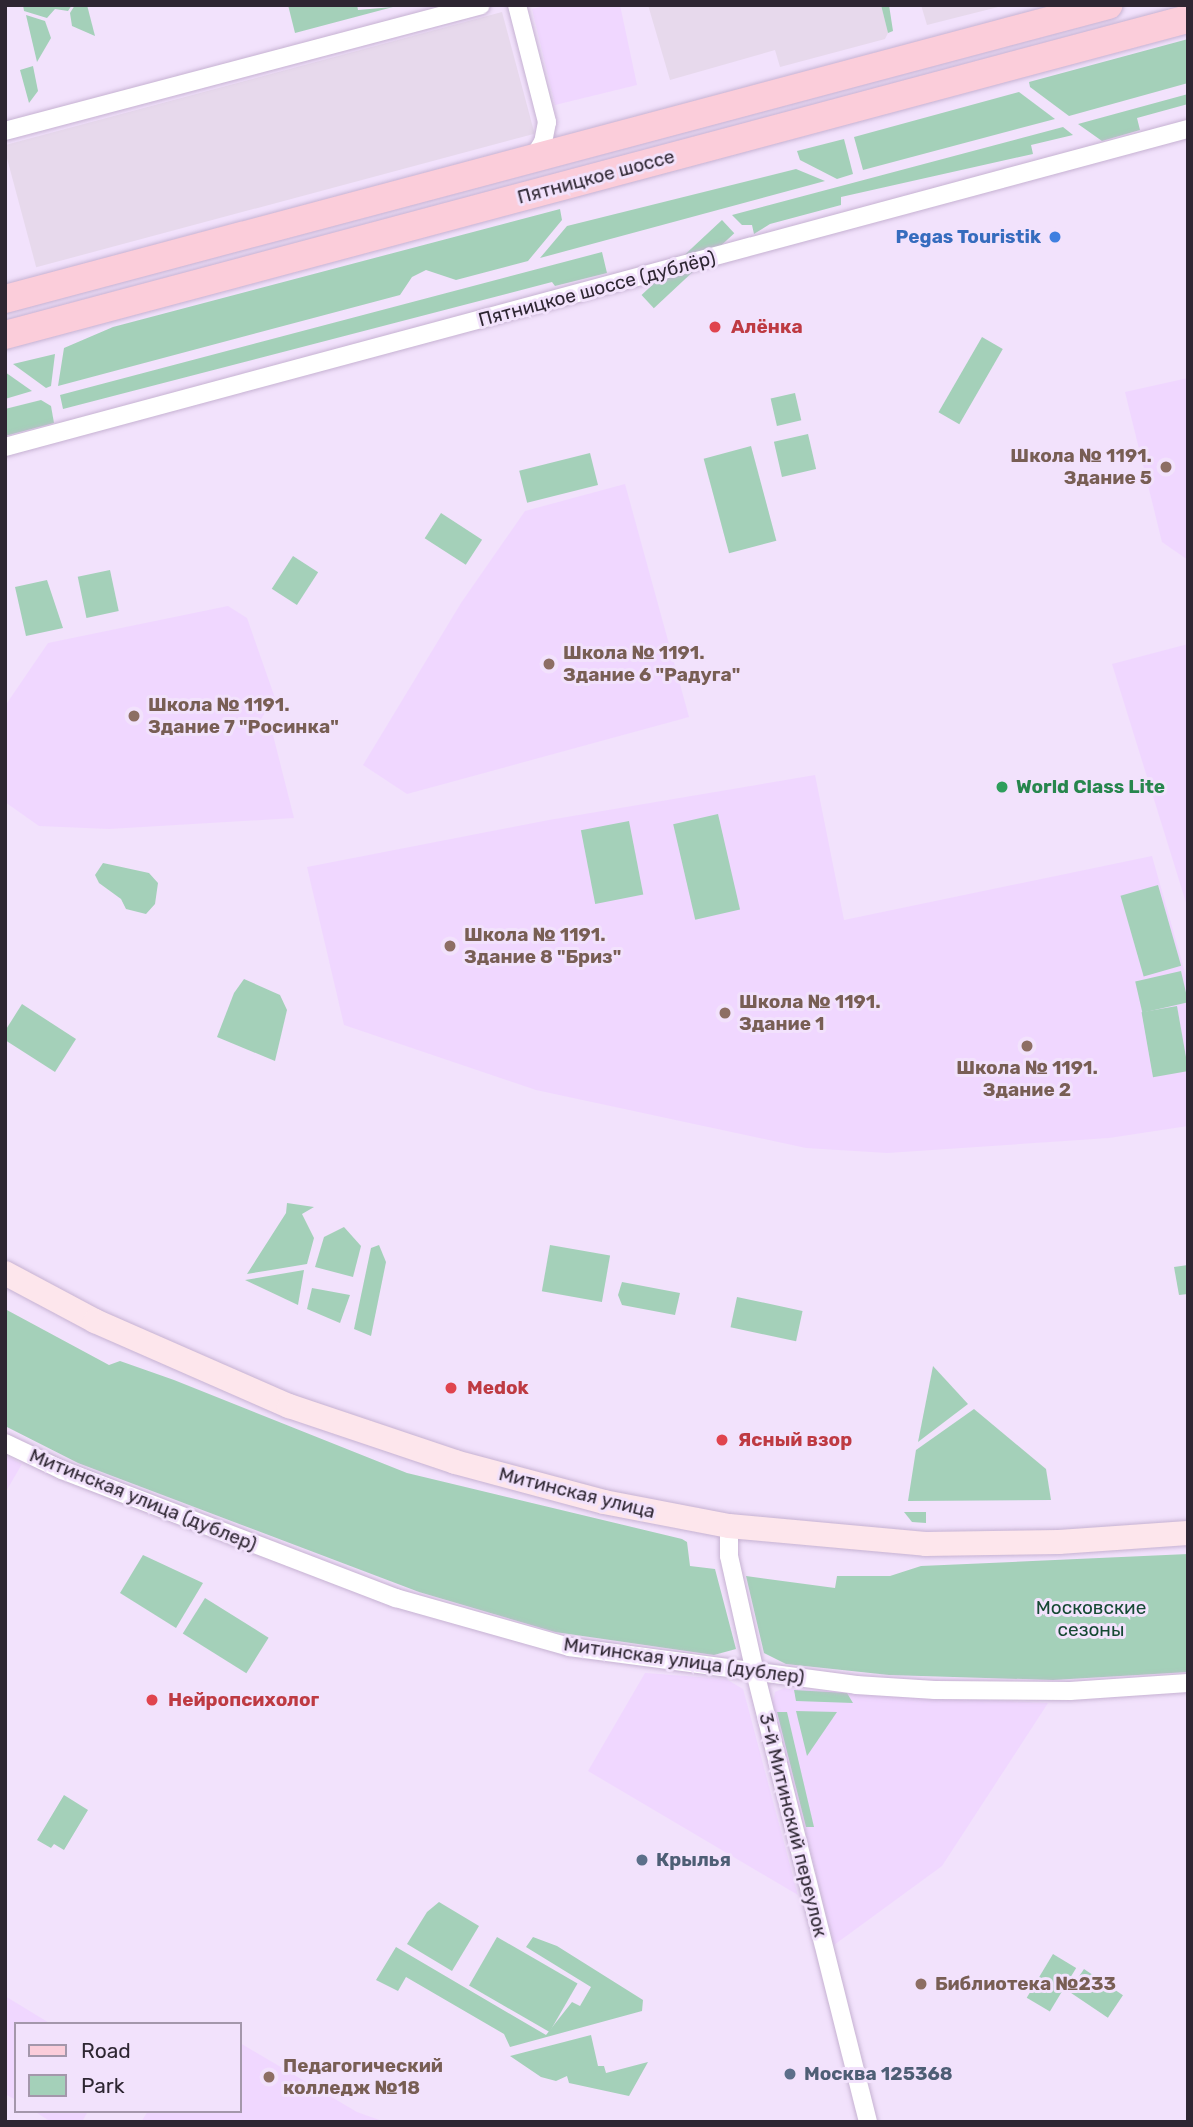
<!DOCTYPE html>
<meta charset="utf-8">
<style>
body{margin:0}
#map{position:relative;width:1193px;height:2127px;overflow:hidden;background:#f2e2fc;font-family:Rubik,sans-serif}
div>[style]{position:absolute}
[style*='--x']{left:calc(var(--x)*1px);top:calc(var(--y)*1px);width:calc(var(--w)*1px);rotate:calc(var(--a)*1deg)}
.built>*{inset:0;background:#f0d7ff}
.industrial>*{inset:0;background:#e7d9ec;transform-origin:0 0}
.green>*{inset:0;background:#a4d0b9;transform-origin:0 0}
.roads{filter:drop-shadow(0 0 2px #c6b2d2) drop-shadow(0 0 2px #c6b2d2)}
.street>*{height:18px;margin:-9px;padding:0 9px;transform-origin:9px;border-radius:9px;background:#fff}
.secondary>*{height:24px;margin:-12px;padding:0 12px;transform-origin:12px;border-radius:12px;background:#fde6ec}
.primary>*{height:28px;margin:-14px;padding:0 14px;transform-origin:14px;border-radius:14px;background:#fbcdda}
.dots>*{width:19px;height:19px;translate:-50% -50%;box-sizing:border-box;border:4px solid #f2e2fc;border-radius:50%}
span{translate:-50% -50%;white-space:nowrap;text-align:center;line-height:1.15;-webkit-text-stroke:6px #f2e2fc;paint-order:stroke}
.street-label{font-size:19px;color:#2e2632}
.shop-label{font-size:19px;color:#366cbe;font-weight:700}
.right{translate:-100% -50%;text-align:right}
.health-label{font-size:19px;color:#be3a42;font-weight:700}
.left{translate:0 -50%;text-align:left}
.education-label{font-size:19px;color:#785e54;font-weight:700}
.leisure-label{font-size:19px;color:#27864d;font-weight:700}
.park-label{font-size:19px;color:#154933}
.service-label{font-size:19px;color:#4e5e75;font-weight:700}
.frame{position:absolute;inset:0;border:7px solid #2e2632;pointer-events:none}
.legend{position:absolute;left:14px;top:2022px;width:228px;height:91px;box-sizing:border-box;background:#f2e2fc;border:2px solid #a497ab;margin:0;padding:9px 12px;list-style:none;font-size:21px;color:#2e2632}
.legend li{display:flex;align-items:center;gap:14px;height:35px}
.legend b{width:35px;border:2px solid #a497ab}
</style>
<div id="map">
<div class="built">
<i style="clip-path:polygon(549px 5px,620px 5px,637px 85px,555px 105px,532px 9px)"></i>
<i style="clip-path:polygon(1188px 378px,1188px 560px,1162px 542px,1125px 392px)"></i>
<i style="clip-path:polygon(625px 484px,689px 717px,407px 794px,363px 765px,461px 603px,525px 511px)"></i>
<i style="clip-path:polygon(228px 606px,247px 618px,275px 698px,257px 725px,273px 735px,294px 818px,109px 829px,39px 826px,5px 802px,5px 706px,48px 643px)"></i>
<i style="clip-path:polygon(1188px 644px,1188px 909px,1112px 664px)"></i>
<i style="clip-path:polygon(815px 775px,844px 920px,1152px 856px,1188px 983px,1188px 1126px,1109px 1138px,887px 1153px,806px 1148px,536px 1090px,344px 1025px,307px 867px,549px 820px)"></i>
<i style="clip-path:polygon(5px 1455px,22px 1464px,5px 1493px)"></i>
<i style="clip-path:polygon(645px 1673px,726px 1679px,743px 1689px,798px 1895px,588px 1771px)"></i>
<i style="clip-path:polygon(784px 1688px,888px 1695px,1048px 1703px,942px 1866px,834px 1945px,773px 1703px,775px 1692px)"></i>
<i style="clip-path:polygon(5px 1996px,51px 2024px,16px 2024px,16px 2100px,5px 2094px)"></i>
<i style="clip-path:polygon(240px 2043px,357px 2112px,385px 2122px,141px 2122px,148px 2111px,240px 2111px)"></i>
<i style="clip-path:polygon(34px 2111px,88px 2111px,82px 2122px,51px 2122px)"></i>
</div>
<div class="industrial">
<i style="clip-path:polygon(648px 5px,881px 5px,888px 33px,885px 39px,780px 67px,775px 50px,670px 80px)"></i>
<i style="clip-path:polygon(921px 5px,1006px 5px,927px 25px)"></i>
<i style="left:502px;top:12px;width:126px;height:516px;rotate:75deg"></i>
</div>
<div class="green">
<i style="clip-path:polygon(23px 5px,72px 5px,68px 11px,55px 9px,47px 18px,24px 11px)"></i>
<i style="clip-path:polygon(75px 5px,87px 5px,95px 36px,72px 26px,70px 13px)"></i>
<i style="clip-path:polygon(288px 5px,357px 5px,358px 10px,393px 7px,295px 33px)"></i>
<i style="clip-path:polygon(881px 5px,889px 5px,893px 31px,888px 33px)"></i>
<i style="clip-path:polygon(26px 15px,45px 21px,51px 38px,37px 62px)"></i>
<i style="clip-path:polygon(1188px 39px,1188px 83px,1069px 116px,1030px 87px,1029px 82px)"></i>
<i style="clip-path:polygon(33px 66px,38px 91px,29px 103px,20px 70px)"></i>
<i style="clip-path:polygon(1019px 92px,1055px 119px,863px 170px,854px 137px)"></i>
<i style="clip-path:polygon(1188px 94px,1188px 104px,1137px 118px,1140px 130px,1102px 141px,1078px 124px)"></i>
<i style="clip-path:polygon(1063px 127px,1073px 135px,1031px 145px,1033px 154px,841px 197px,841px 205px,770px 224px,754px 234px,752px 225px,742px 225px,732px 215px)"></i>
<i style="clip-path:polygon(844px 139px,853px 174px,837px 179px,800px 160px,797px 151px)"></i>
<i style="clip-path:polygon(796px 169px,825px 181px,540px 258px,567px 226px)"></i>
<i style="clip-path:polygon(560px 209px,562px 220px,528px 261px,456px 280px,426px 270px,412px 277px,400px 295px,58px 386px,64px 348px,113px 327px)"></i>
<i style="left:722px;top:220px;width:18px;height:110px;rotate:47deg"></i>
<i style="clip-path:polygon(602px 252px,607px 273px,555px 286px,552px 282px,63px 409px,60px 395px)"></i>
<i style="left:982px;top:337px;width:24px;height:87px;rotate:30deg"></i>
<i style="clip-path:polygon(55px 354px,51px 386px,46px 388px,13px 364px)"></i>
<i style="clip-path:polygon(5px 372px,32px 391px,5px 399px)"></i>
<i style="left:795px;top:393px;width:28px;height:25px;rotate:77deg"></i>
<i style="clip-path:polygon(41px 400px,51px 406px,54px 423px,5px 436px,5px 409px)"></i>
<i style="left:808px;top:434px;width:36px;height:35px;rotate:77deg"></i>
<i style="left:751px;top:446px;width:98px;height:49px;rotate:75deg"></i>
<i style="left:590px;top:453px;width:33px;height:73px;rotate:76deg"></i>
<i style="left:441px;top:513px;width:49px;height:30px;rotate:33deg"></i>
<i style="left:293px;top:556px;width:30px;height:39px;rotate:33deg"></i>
<i style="left:110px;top:570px;width:42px;height:33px;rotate:78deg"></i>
<i style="clip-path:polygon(47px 580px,63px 628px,26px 636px,15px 587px)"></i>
<i style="left:718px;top:814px;width:98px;height:46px;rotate:77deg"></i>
<i style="left:629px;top:821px;width:75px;height:49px;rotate:79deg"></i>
<i style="clip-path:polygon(103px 863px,149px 873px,158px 883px,155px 904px,146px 914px,126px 909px,121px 899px,99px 883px,95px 875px)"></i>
<i style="left:1158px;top:885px;width:84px;height:39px;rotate:74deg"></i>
<i style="left:1181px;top:971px;width:32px;height:47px;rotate:77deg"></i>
<i style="clip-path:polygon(244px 979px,280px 995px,287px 1010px,275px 1061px,217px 1037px,234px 993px)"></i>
<i style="clip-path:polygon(22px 1004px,76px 1039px,55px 1072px,5px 1040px,5px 1031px)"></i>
<i style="left:1177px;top:1006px;width:66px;height:36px;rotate:80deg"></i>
<i style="clip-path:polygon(287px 1203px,314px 1207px,302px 1214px,314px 1238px,307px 1264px,247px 1274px,286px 1213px)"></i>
<i style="clip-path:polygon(344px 1227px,361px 1246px,353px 1277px,315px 1267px,324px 1237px)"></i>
<i style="clip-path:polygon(379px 1245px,386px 1262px,371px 1336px,354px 1329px,371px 1248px)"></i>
<i style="left:550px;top:1245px;width:61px;height:47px;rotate:10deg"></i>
<i style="clip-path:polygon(1188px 1265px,1188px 1294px,1179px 1295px,1174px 1267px)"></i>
<i style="clip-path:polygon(304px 1270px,298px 1305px,245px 1280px)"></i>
<i style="clip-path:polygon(622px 1282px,680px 1293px,675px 1315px,622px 1305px,618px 1295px)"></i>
<i style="clip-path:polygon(312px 1288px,350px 1295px,340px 1323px,307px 1309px)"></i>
<i style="left:737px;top:1297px;width:67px;height:31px;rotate:12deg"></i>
<i style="clip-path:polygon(5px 1309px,109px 1365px,120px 1361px,174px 1380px,407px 1473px,682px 1539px,687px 1542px,690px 1566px,715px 1569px,736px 1649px,714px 1655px,555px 1632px,419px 1592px,78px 1463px,5px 1426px)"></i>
<i style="clip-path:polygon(933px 1366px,968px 1404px,918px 1442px)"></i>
<i style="clip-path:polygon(974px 1409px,1046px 1469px,1051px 1500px,908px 1501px,916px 1450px)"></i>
<i style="clip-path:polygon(904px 1512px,926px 1512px,926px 1523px,912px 1522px)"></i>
<i style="clip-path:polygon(1188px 1554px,1188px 1672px,1053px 1680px,889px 1675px,786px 1664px,764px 1653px,746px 1576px,835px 1588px,837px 1576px,890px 1576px,921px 1566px)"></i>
<i style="clip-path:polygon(143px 1555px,203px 1583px,176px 1628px,120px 1593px)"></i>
<i style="left:205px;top:1598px;width:75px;height:42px;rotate:32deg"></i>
<i style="clip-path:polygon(794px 1690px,847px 1693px,853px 1703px,796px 1701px)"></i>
<i style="clip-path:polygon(796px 1711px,837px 1712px,807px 1756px)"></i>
<i style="clip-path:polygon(777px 1712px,787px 1712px,814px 1827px,806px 1827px)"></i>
<i style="clip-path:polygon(64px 1795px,88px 1810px,64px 1850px,54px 1844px,51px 1848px,37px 1840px)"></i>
<i style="clip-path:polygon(439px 1902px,479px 1926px,452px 1971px,407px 1944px,427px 1912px)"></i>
<i style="left:497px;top:1937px;width:93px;height:56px;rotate:30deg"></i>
<i style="clip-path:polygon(533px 1937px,557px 1946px,643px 2000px,642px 2011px,510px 2047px,504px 2034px,406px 1977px,398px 1991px,376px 1980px,396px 1947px,546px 2035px,572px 2002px,580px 2006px,591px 1987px,526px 1947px)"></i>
<i style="left:1053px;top:1954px;width:27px;height:51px;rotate:31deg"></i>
<i style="left:1084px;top:1969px;width:47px;height:27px;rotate:34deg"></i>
<i style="clip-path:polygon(591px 2035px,598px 2066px,604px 2066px,606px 2073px,648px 2062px,629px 2096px,569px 2083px,567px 2076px,556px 2081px,541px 2077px,510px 2056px)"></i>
</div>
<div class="roads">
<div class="street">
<i style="--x:517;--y:5;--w:121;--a:75.6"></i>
<i style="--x:547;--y:122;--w:20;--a:101"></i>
<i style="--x:543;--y:142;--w:22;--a:122"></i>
<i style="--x:5;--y:131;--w:492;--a:-14.8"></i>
<i style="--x:5;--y:447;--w:1225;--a:-15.05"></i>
<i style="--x:5;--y:1443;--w:63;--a:25.3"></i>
<i style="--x:62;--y:1470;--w:358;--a:21"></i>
<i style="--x:396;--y:1598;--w:180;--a:15.8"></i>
<i style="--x:569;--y:1647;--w:290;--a:7.5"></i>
<i style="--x:856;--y:1685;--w:79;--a:3.6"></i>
<i style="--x:935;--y:1690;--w:135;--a:0.4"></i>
<i style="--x:1070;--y:1691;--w:118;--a:-3.9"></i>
<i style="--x:729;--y:1526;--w:30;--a:90"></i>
<i style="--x:729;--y:1556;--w:119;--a:77.4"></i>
<i style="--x:755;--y:1672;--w:464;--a:75.9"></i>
</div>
<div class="secondary">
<i style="--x:5;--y:1273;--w:102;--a:28.1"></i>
<i style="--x:95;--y:1321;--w:212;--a:23.7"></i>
<i style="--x:289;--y:1406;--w:175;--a:18.6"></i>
<i style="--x:455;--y:1462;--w:154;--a:15"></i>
<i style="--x:604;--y:1502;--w:127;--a:10.9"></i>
<i style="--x:729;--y:1526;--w:197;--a:5.2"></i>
<i style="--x:925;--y:1544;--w:134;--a:-0.9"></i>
<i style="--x:1059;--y:1542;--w:129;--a:-4"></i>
</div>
<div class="primary">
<i style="--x:5;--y:299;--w:1142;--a:-14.92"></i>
<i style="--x:5;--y:335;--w:1224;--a:-14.96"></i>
</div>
</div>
<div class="dots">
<i style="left:1055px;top:237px;background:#3f7fe0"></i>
<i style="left:715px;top:327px;background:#e0444e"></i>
<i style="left:1166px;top:467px;background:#8d6e63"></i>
<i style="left:549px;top:664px;background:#8d6e63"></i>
<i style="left:134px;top:716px;background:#8d6e63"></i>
<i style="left:1002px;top:787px;background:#2e9e5b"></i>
<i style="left:450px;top:946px;background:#8d6e63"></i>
<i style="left:725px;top:1013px;background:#8d6e63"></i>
<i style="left:1027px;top:1046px;background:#8d6e63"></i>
<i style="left:451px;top:1388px;background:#e0444e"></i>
<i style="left:722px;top:1440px;background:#e0444e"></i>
<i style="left:152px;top:1700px;background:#e0444e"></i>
<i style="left:642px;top:1860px;background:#5c6f8a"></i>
<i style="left:921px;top:1984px;background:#8d6e63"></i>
<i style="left:790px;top:2074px;background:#5c6f8a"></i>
<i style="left:269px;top:2077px;background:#8d6e63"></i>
</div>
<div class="street-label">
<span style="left:596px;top:177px;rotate:-15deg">Пятницкое шоссе</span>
<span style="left:597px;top:289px;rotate:-15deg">Пятницкое шоссе (дублёр)</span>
<span style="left:577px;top:1493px;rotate:14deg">Митинская улица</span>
<span style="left:143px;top:1500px;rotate:22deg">Митинская улица (дублер)</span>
<span style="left:684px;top:1661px;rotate:8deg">Митинская улица (дублер)</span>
<span style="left:793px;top:1825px;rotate:76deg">3-й Митинский переулок</span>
</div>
<div class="shop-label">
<span class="right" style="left:1041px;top:237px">Pegas Touristik</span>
</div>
<div class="health-label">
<span class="left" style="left:731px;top:327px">Алёнка</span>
<span class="left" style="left:467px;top:1388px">Medok</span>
<span class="left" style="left:738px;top:1440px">Ясный взор</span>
<span class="left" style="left:168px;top:1700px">Нейропсихолог</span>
</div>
<div class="education-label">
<span class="right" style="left:1152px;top:467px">Школа № 1191.<br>Здание 5</span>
<span class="left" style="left:563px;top:664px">Школа № 1191.<br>Здание 6 "Радуга"</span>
<span class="left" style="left:148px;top:716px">Школа № 1191.<br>Здание 7 "Росинка"</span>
<span class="left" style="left:464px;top:946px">Школа № 1191.<br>Здание 8 "Бриз"</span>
<span class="left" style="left:739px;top:1013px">Школа № 1191.<br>Здание 1</span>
<span style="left:1027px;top:1079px">Школа № 1191.<br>Здание 2</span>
<span class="left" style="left:935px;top:1984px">Библиотека №233</span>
<span class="left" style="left:283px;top:2077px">Педагогический<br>колледж №18</span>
</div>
<div class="leisure-label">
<span class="left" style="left:1016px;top:787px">World Class Lite</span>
</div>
<div class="park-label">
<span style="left:1091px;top:1619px">Московские<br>сезоны</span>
</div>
<div class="service-label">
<span class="left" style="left:656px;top:1860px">Крылья</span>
<span class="left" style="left:804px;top:2074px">Москва 125368</span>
</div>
<div class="frame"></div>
<ul class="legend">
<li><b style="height:9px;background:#fbcdda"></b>Road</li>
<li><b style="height:19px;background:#a4d0b9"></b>Park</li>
</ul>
</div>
